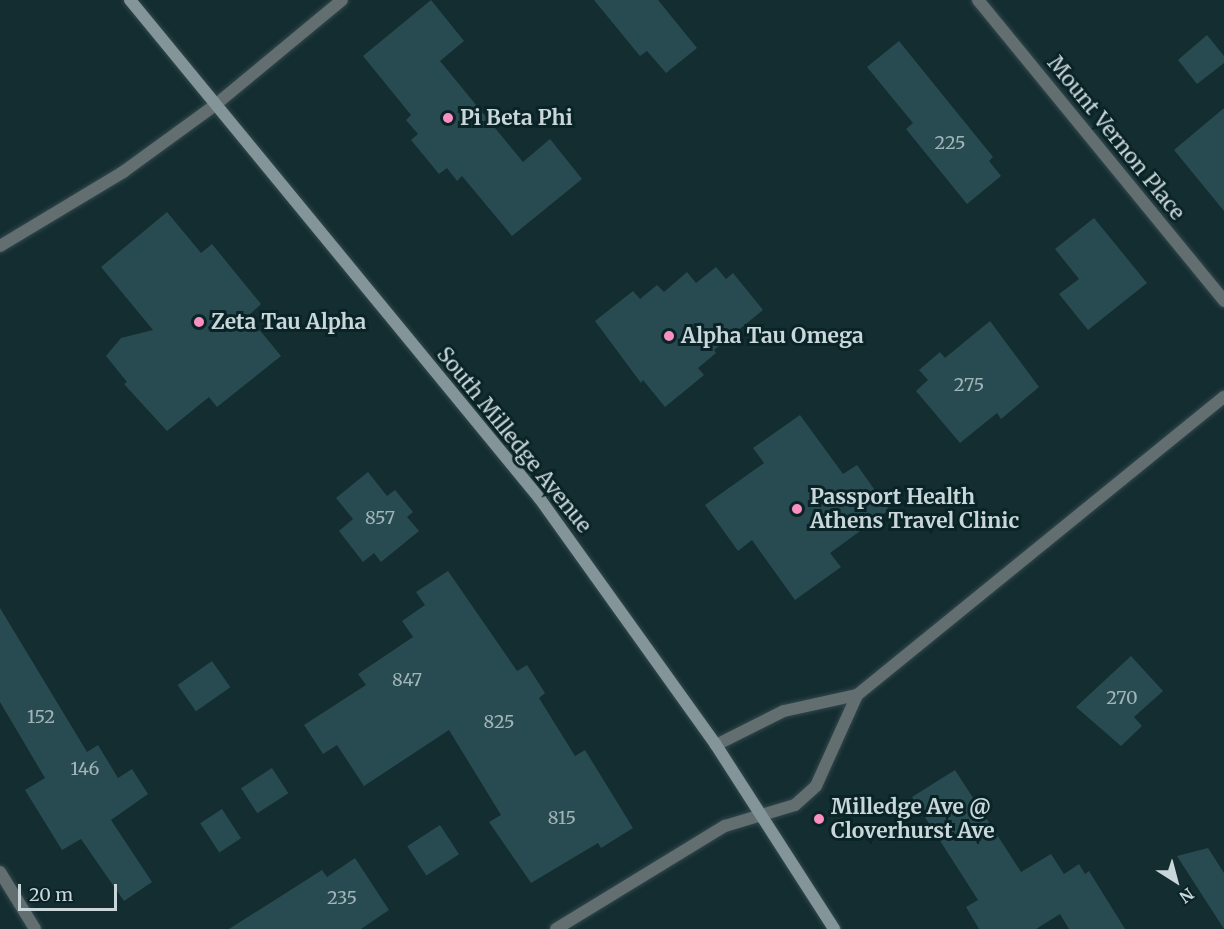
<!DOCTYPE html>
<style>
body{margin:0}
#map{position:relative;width:1224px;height:929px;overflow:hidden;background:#142d31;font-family:Merriweather,serif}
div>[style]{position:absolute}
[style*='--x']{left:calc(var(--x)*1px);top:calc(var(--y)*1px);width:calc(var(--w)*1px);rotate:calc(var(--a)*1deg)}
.building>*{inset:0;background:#284b52;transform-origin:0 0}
.roads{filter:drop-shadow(0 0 2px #31484c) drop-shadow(0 0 2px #31484c)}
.minor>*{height:12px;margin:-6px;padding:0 6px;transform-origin:6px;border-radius:6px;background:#636e70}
.secondary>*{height:12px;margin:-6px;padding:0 6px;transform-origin:6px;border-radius:6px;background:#839599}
.dots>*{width:16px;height:16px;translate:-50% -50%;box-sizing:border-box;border:3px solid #0a2327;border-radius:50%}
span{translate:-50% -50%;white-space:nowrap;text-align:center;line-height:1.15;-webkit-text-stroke:6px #0a2327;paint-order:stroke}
.number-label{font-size:18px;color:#a1b4b8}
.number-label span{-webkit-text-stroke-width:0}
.poi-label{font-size:21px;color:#c9d7da;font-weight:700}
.left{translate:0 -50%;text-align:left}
.street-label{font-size:21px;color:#c9d7da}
.north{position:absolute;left:1146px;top:851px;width:60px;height:60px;-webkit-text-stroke:4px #0a2327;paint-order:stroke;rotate:144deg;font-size:16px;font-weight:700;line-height:24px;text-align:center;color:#c9d7da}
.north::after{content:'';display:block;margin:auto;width:21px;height:27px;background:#c9d7da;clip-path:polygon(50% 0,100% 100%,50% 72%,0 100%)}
.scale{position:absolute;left:18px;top:884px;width:99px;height:27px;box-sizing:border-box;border:3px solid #c9d7da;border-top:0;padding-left:8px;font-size:18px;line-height:21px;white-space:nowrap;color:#c9d7da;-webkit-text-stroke:4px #0a2327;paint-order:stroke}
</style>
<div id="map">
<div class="building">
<i style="clip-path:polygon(431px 0,464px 41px,440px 61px,523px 162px,550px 139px,582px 179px,512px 236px,462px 176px,457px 181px,447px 168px,439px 174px,411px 140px,418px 134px,406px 120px,411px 115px,363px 56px)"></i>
<i style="clip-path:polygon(594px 0,658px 0,697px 48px,666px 73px,647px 51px,640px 56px)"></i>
<i style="clip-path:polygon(1207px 35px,1224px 56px,1224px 63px,1197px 84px,1178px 60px)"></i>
<i style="clip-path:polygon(899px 41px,993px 157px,989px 161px,1001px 176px,967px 204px,906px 129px,913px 123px,867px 67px)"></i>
<i style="clip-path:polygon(1224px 108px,1224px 211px,1174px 150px)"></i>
<i style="clip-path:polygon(167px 212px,201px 253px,212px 244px,261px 304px,248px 316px,281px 356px,217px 407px,209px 397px,167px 431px,124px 384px,127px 382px,106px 356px,121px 338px,153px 330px,101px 267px)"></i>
<i style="clip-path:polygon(1094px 218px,1147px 283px,1088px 330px,1059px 294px,1079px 279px,1055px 249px)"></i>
<i style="clip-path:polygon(716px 267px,726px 279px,733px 273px,763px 310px,714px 350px,716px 353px,698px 368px,704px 375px,665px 407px,643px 380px,641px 383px,595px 321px,633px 291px,640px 299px,657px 285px,664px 292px,687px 272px,696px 283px)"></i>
<i style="clip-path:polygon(990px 321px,1039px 387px,1001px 419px,997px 413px,960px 443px,916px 391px,928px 380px,919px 370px,940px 352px,945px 358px)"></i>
<i style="clip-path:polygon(800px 415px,843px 474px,857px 465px,889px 510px,830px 553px,841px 567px,795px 600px,752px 540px,738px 551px,705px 505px,764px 463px,753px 448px)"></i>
<i style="clip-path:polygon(368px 472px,387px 496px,395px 490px,413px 512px,407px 517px,419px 531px,381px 562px,374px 553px,363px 562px,339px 531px,353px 519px,336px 498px)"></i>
<i style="clip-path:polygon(448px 571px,517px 671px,527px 665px,545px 693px,539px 698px,575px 756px,585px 750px,633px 828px,601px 848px,598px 843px,531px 883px,489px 822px,501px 815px,449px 730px,364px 786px,337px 745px,323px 754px,304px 725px,366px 685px,358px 674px,413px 637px,402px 621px,425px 605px,416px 592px)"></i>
<i style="clip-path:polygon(0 608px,87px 752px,98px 745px,118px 778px,132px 769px,148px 794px,111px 820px,152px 882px,124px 901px,81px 839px,62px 850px,25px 790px,45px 778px,0 702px)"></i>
<i style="clip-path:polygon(1131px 656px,1163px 691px,1134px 717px,1142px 726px,1121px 746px,1076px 707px)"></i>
<i style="left:212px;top:661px;width:32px;height:42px;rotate:55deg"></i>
<i style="left:272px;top:768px;width:30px;height:37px;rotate:57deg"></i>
<i style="clip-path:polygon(955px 770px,1021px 872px,1051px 854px,1064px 874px,1079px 864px,1085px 874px,1089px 871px,1125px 929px,1069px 929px,1060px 914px,1036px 929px,979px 929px,966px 907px,978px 900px,912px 797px)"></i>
<i style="left:222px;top:809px;width:35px;height:26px;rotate:57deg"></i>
<i style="left:440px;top:825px;width:35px;height:39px;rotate:57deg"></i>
<i style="clip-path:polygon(1208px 848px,1224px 873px,1224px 929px,1177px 856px)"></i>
<i style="clip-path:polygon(355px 858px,389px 910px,361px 929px,229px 929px,322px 870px,327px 877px)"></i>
</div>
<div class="roads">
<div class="minor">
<i style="--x:978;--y:0;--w:389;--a:50.7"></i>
<i style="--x:0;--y:246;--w:144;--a:-31"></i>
<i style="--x:123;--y:172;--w:112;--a:-36"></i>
<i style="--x:214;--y:106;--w:166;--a:-39.6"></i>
<i style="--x:716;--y:745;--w:76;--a:-26.6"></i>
<i style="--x:784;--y:711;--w:75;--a:-12.4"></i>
<i style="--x:0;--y:872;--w:67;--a:58.4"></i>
<i style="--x:556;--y:929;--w:198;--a:-31.4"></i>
<i style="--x:725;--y:826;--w:73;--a:-16.7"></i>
<i style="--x:795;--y:805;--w:28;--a:-42"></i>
<i style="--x:816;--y:786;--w:100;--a:-65.7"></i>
<i style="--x:857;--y:695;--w:473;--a:-39.1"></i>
</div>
<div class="secondary">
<i style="--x:130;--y:0;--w:646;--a:50.59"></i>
<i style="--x:540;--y:499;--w:302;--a:54.4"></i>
<i style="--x:716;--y:745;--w:219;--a:57.3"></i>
</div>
</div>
<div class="dots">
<i style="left:448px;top:118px;background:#fc8fc1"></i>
<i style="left:199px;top:322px;background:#fc8fc1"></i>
<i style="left:669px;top:336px;background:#fc8fc1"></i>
<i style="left:797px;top:509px;background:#fc8fc1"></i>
<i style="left:819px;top:819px;background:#fc8fc1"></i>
</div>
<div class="number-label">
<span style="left:950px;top:143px">225</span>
<span style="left:969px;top:385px">275</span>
<span style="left:380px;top:518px">857</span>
<span style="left:407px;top:680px">847</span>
<span style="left:1122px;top:698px">270</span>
<span style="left:41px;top:717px">152</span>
<span style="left:499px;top:722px">825</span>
<span style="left:85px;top:769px">146</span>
<span style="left:562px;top:818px">815</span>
<span style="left:342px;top:898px">235</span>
</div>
<div class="poi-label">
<span class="left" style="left:460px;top:118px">Pi Beta Phi</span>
<span class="left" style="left:211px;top:322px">Zeta Tau Alpha</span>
<span class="left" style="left:681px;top:336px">Alpha Tau Omega</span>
<span class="left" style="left:810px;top:509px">Passport Health<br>Athens Travel Clinic</span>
<span class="left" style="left:831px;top:819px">Milledge Ave @<br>Cloverhurst Ave</span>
</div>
<div class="street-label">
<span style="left:1116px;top:138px;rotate:51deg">Mount Vernon Place</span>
<span style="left:514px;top:440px;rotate:51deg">South Milledge Avenue</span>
</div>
<div class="north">N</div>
<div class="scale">20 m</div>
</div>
